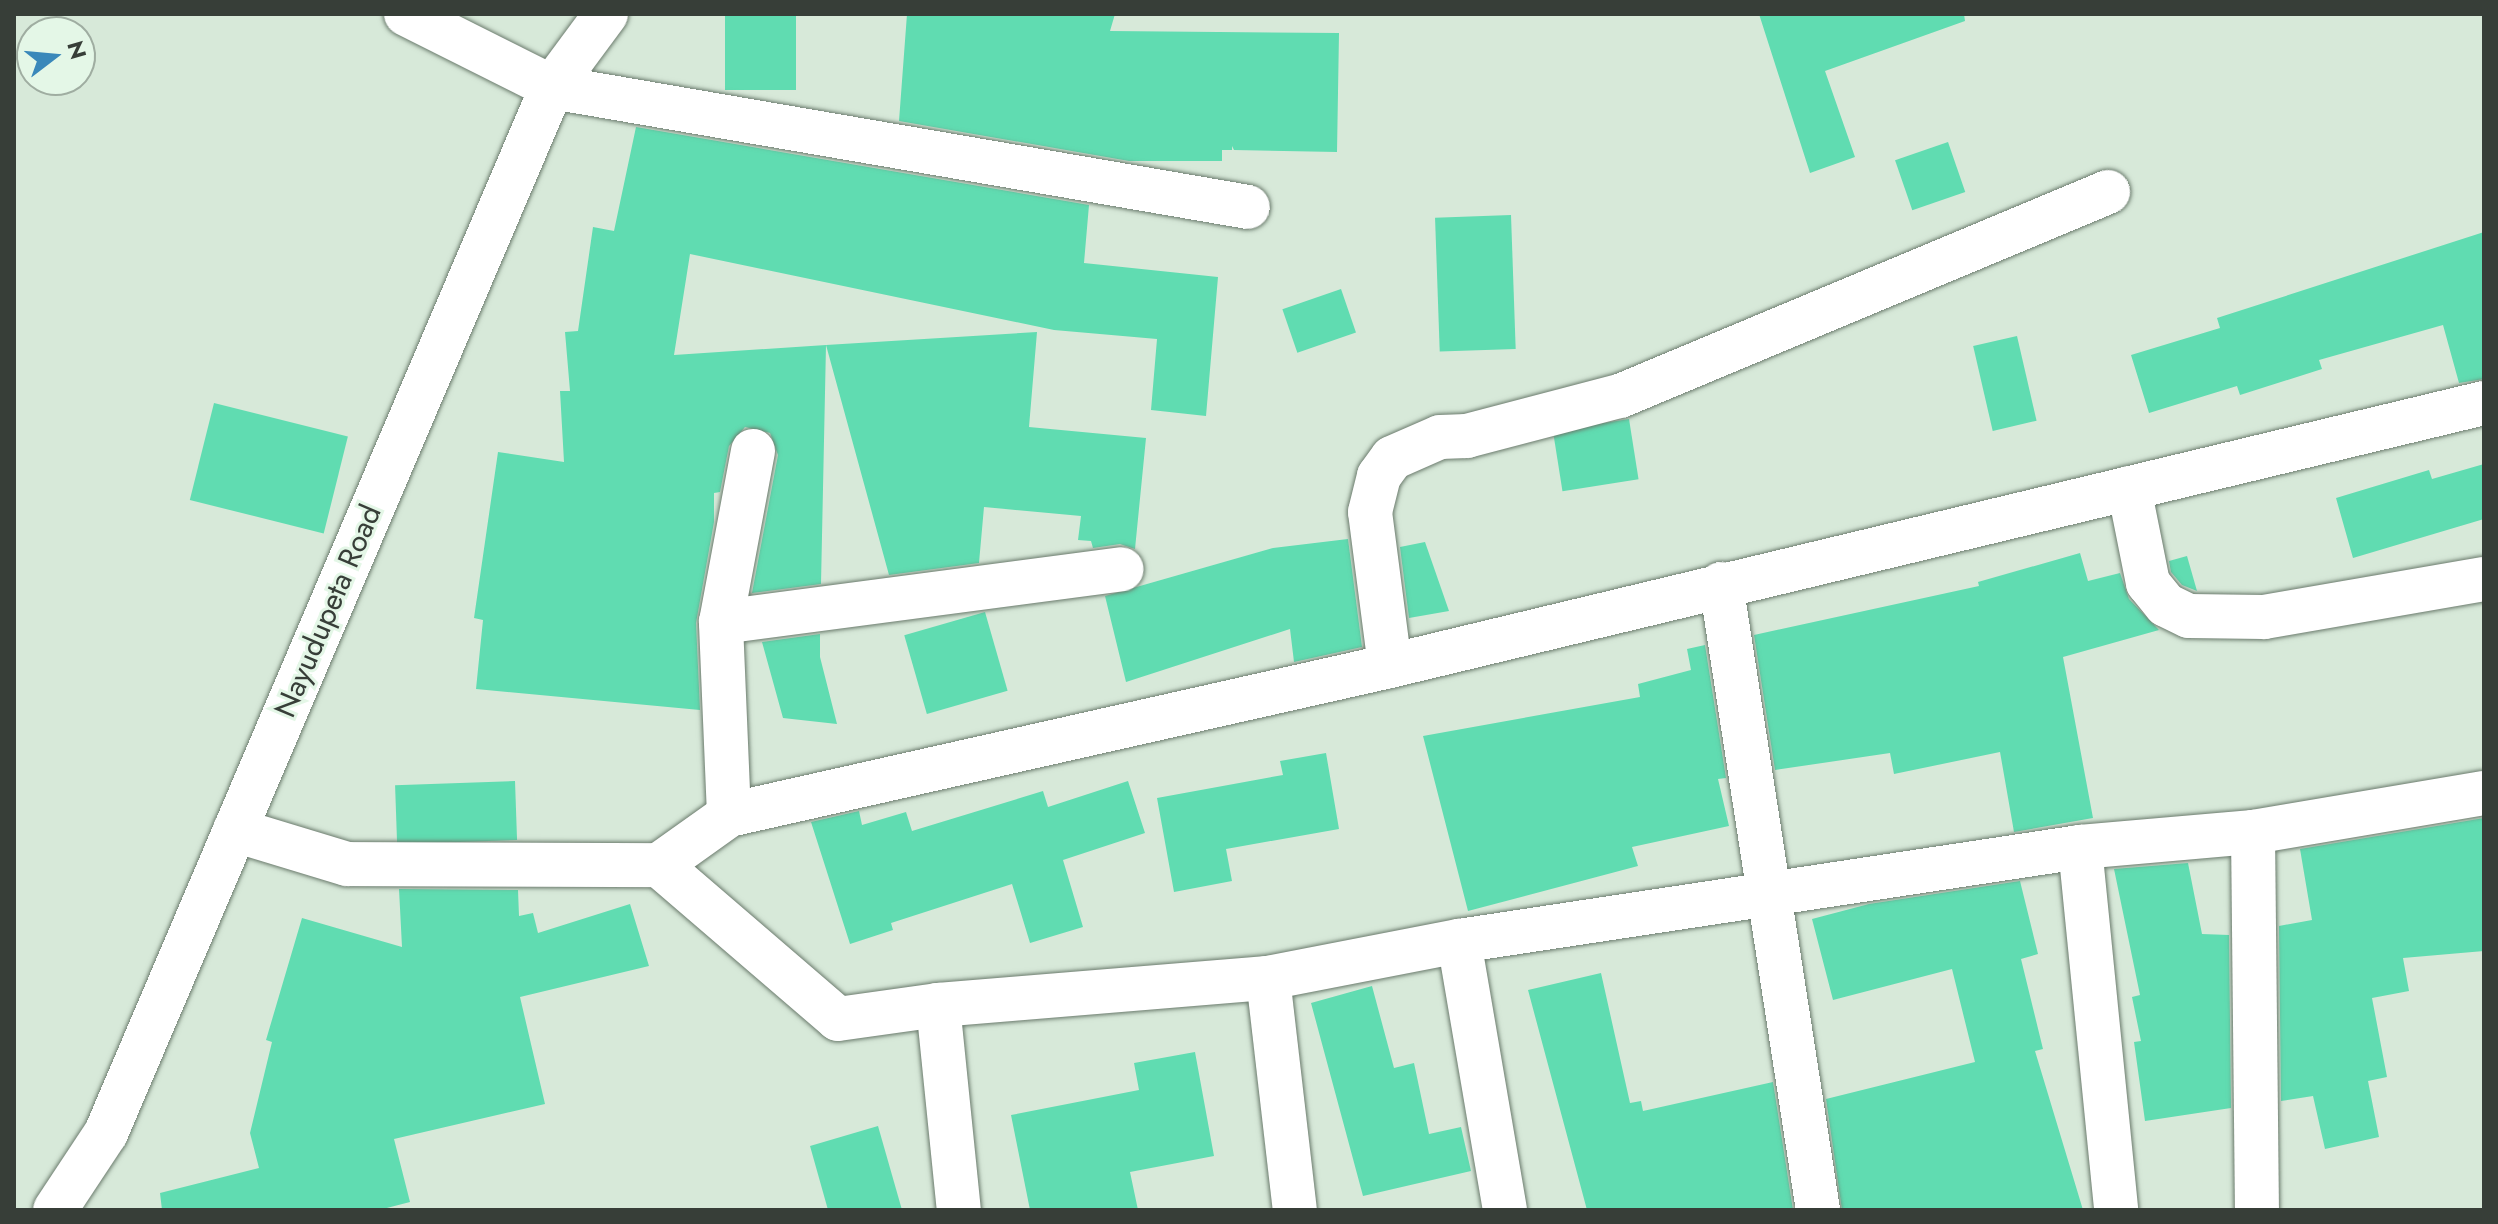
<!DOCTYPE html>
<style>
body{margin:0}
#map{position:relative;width:2498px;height:1224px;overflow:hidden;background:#d7e9d9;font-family:Jost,sans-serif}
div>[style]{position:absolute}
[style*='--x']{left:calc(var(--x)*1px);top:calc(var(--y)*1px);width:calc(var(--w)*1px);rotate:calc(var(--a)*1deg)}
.building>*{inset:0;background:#60dcb1;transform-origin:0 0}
.roads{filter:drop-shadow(0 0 2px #6b7b6d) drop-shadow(0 0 2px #6b7b6d)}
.minor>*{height:44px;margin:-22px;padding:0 22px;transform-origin:22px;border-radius:22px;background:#fff}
.tertiary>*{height:44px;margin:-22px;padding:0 22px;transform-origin:22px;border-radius:22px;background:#fff}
span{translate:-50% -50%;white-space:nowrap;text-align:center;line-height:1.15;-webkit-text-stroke:6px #e4f7e7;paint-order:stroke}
.street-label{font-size:30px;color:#373e38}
.frame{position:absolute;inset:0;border:16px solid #373e38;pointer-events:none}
.north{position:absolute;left:16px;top:16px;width:80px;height:80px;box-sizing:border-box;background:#e4f7e7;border:2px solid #9fada1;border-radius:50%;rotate:74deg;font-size:22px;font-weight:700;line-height:32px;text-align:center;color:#373e38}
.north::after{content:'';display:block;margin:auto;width:28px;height:36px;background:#3a88ba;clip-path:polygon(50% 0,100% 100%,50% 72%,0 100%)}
</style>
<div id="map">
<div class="building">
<i style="left:725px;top:14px;width:71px;height:76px"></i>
<i style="clip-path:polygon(907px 14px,1115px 14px,1110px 31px,1339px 33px,1337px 152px,1234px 150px,1232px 146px,1232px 150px,1222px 150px,1222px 161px,1129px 161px,899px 121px)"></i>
<i style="clip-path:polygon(1759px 14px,1964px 14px,1965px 21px,1825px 71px,1855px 157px,1810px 173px)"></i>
<i style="clip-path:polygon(636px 127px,1089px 205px,1084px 263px,1218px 277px,1206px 416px,1151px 410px,1157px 339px,1054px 330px,690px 254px,674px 355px,826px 345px,821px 584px,752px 593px,778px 455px,770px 433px,745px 427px,729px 446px,720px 492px,714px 493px,714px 522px,696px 623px,700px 710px,476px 689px,483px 620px,474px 618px,498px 452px,564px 462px,560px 391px,570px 391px,565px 332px,578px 331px,593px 227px,614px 231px)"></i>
<i style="left:1948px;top:142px;width:53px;height:56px;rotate:71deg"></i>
<i style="left:1511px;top:215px;width:134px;height:76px;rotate:88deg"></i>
<i style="clip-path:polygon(2484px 232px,2484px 379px,2459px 383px,2443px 325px,2319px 360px,2322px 369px,2240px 395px,2237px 386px,2149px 413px,2131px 355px,2220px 328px,2217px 318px)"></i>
<i style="left:1341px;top:289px;width:46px;height:62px;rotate:71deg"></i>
<i style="clip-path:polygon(1037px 332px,1029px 427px,1146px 438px,1135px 549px,1120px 544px,1093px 548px,1091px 541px,1078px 540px,1081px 516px,984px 507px,979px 563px,889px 575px,826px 345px)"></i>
<i style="left:2017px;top:336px;width:87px;height:45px;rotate:77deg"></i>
<i style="left:214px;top:403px;width:138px;height:100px;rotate:14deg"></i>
<i style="left:1629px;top:419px;width:61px;height:77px;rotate:81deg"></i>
<i style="clip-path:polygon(2484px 464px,2484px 519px,2353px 558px,2336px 498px,2429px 470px,2432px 479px)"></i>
<i style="clip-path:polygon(1348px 539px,1362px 647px,1294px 662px,1290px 629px,1126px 682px,1105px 596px,1273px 548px)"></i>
<i style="clip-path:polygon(1425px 542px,1449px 611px,1409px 618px,1400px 547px)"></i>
<i style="clip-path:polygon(2080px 553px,2088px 581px,2120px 573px,2129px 599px,2159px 630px,2063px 657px,2093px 818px,2014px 832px,2000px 752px,1894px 774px,1890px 753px,1775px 770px,1754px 635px,1979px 586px,1978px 582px)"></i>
<i style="clip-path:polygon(2187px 556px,2197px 591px,2182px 585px,2171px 572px,2169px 561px)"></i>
<i style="left:985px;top:612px;width:82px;height:84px;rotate:74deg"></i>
<i style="clip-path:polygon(820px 634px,820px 657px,837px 724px,783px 718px,762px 642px)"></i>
<i style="clip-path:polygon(1705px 645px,1726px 778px,1718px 779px,1729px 826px,1632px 847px,1638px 866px,1468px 911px,1423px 736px,1640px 697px,1638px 684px,1691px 670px,1687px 649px)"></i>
<i style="clip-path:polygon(1326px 753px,1339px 829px,1226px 849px,1232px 881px,1174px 892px,1157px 798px,1283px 775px,1280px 761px)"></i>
<i style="left:515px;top:781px;width:59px;height:120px;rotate:88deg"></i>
<i style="clip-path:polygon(1128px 781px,1145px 833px,1063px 860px,1083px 927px,1030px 943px,1012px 884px,891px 923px,893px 930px,850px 944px,811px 822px,859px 811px,862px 825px,906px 812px,912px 831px,1043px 791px,1048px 807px)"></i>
<i style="clip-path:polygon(2484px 818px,2484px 951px,2403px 958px,2409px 991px,2372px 998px,2387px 1077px,2368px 1081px,2379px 1137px,2325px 1149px,2313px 1096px,2281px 1101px,2279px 926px,2312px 920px,2300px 849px)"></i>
<i style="clip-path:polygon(2188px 863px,2202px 934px,2229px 935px,2231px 1108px,2145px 1121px,2134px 1042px,2141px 1041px,2132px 997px,2140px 995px,2114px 869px)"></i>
<i style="clip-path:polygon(2020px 881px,2038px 954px,2021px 959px,2043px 1049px,2035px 1051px,2083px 1210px,1842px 1210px,1826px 1099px,1975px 1062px,1952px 969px,1833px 1000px,1812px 919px,1869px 904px)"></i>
<i style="clip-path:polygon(399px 889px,518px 890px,519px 916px,533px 913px,538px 933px,630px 904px,649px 966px,520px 997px,545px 1104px,394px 1139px,410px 1202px,379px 1210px,162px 1210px,160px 1193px,259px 1168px,250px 1133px,272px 1042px,266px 1040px,302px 918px,402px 947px)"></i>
<i style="clip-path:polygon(1601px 973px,1630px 1103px,1641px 1101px,1643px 1111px,1773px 1082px,1793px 1210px,1587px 1210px,1528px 990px)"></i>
<i style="clip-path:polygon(1372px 986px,1394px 1068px,1414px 1063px,1429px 1134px,1461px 1127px,1471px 1171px,1363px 1196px,1311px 1003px)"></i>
<i style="clip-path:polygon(1195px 1052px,1214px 1156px,1130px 1172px,1138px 1210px,1030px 1210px,1011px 1115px,1139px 1090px,1134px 1063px)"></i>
<i style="clip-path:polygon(878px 1126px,902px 1210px,828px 1210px,810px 1146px)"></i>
</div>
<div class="roads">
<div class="minor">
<i style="--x:406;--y:14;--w:163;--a:26.6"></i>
<i style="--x:552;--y:87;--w:706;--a:9.78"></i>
<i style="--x:2129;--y:488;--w:97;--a:78.7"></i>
<i style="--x:2148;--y:583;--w:28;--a:51"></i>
<i style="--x:2166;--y:605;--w:25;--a:26"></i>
<i style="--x:2189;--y:616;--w:75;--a:0.8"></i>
<i style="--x:2264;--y:617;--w:223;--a:-9.8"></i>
<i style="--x:1721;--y:584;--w:633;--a:81.19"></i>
<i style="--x:721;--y:622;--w:404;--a:-7.5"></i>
<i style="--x:1390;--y:666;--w:155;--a:-97.4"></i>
<i style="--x:1370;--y:512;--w:37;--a:-76"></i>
<i style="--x:1379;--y:476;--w:22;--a:-54"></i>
<i style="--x:1392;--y:458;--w:52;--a:-23.6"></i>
<i style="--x:1440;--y:437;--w:27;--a:-2"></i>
<i style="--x:1467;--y:436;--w:158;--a:-14.7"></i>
<i style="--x:1620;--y:396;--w:529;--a:-22.69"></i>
<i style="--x:729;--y:815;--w:193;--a:-92.4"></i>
<i style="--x:721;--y:622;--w:174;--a:-79.4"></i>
<i style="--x:235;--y:830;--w:117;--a:16.9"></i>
<i style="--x:347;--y:864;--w:312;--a:0.2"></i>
<i style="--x:659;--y:865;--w:236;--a:40.7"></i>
<i style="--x:838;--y:1019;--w:101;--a:-8"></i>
<i style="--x:938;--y:1005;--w:331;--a:-4.7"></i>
<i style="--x:1268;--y:978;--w:195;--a:-11"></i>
<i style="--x:1459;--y:941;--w:628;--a:-8.61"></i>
<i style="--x:2080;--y:847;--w:174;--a:-5"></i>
<i style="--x:2253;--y:832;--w:234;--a:-9.6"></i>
<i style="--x:2253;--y:832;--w:378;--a:89.4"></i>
<i style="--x:2080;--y:847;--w:365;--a:84.3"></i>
<i style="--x:659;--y:865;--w:86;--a:-35.5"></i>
<i style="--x:729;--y:815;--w:678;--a:-12.7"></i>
<i style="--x:1390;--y:666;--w:1125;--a:-13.52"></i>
<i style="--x:1459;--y:941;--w:273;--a:80.3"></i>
<i style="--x:1268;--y:978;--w:234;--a:83.4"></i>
<i style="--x:938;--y:1005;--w:206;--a:84.2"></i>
</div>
<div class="tertiary">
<i style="--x:55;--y:1210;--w:92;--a:-56.5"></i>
<i style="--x:106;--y:1133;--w:1137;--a:-66.91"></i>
<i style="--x:552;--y:87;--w:91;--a:-53.5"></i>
</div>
</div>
<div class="street-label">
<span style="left:328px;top:611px;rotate:-67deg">Nayudupeta Road</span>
</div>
<div class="frame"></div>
<div class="north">N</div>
</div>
